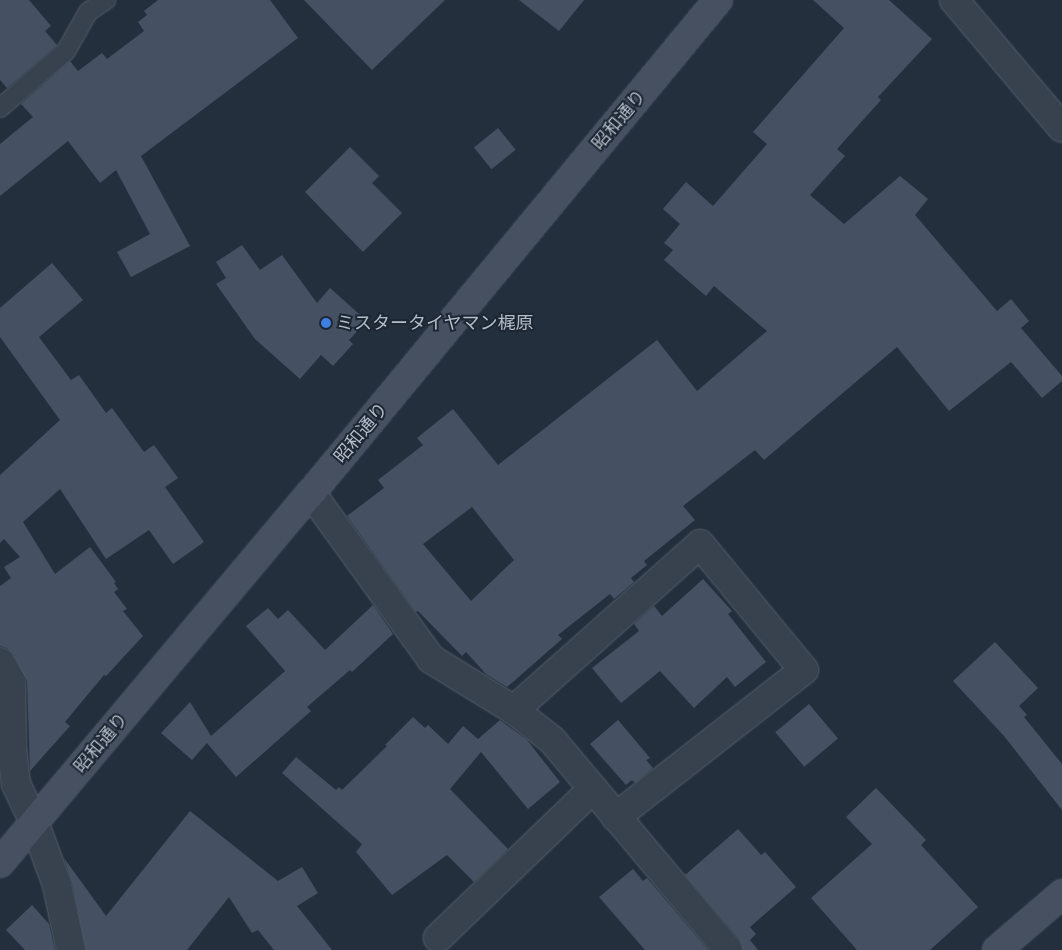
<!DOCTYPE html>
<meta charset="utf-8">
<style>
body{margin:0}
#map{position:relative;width:1062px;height:950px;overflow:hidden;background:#242f3e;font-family:Quicksand,"Noto Sans JP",sans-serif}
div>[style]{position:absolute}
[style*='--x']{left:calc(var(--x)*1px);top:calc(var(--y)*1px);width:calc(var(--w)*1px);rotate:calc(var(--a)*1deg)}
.building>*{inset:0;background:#455162;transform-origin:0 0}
.roads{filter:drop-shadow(0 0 1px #565f6c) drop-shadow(0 0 1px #565f6c)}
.lane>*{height:18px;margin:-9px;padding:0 9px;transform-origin:9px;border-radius:9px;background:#38414e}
.street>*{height:28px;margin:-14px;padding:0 14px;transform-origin:14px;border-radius:14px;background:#38414e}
.secondary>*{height:28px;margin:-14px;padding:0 14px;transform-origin:14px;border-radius:14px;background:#465061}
.dots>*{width:14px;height:14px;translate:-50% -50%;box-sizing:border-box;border:2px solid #1d2633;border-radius:50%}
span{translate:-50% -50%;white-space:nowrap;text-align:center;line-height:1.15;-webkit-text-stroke:4px #1d2633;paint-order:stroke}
.street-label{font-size:18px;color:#b4bcc9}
.poi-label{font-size:18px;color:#b4bcc9}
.left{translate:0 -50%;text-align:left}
</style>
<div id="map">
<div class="building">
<i style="clip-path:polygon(0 0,29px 0,51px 26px,45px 31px,57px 45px,7px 88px,0 80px)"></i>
<i style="clip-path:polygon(158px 0,270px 0,298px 38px,141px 156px,190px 246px,131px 277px,117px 252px,150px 234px,116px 170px,100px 183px,68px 141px,0 196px,0 144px,33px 117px,21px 104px,70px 61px,78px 71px,102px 53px,107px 59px,144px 31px,138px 22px,147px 15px,144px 11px)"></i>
<i style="clip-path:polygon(304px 0,445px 0,372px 70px)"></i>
<i style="clip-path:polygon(519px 0,584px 0,559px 31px)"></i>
<i style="clip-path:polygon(evenodd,813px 0,889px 0,932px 39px,878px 97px,881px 100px,837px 149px,845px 156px,810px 195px,844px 224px,900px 176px,928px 199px,915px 215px,997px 311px,1011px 299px,1029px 321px,1021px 328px,1062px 376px,1062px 381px,1042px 398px,1011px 362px,949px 411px,897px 347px,764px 460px,755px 450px,683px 506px,695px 520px,644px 561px,647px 565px,631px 578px,634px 582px,614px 599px,610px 594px,558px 635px,562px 639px,507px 687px,486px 674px,466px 652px,462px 656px,418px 611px,416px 612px,347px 516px,384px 488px,378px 480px,423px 445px,417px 438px,453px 409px,498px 465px,657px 340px,697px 391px,767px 331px,714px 286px,706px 296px,664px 260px,673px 250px,664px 243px,680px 224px,663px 209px,686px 182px,713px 206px,767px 144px,753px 132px,844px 28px,813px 0,472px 507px,514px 560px,471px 601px,423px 544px,472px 507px)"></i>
<i style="left:498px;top:128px;width:28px;height:31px;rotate:51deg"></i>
<i style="clip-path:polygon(350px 147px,379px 176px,372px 183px,402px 213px,363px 252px,305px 192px)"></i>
<i style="clip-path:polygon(242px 245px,260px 270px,282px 255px,317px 303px,330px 288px,367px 321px,349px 340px,353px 344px,333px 366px,321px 355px,300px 379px,255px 339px,216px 284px,226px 278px,216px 262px)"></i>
<i style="clip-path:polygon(52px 263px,83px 300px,39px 337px,71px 380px,79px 375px,106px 413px,112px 408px,144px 452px,154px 445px,178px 478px,165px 487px,204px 542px,173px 564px,149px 530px,106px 559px,60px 489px,23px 522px,55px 574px,90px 547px,116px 582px,114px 583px,118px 589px,114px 592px,127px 609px,123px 611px,143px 636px,106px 676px,104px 675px,65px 722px,70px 726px,30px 771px,27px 680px,13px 654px,7px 648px,0 646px,0 586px,11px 578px,4px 567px,20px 557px,4px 539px,0 543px,0 475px,60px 420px,0 337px,0 308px)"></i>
<i style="clip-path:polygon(703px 579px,732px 611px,728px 614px,766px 662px,735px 687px,727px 677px,694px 708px,660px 671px,621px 703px,592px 668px,639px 631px,634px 624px,654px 606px,662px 616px)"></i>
<i style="clip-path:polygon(373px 605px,393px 634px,352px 672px,350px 670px,307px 707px,311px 711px,236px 777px,207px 743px,192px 760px,161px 733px,190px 702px,211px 736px,285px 671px,246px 626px,268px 608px,278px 619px,288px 610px,325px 650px)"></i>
<i style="clip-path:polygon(995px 642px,1038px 688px,1019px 706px,1027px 715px,1024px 717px,1062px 764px,1062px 810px,1004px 736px,953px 681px)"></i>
<i style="left:809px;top:704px;width:45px;height:44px;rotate:50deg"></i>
<i style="clip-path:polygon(413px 717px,425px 728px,428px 725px,448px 744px,463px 726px,478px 739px,500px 720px,527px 740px,560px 782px,528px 809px,481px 752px,450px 789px,508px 849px,474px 882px,447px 855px,392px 895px,356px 852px,362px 844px,282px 773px,296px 757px,336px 790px,339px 787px,342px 790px,387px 746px,385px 745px)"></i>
<i style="clip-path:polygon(618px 720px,650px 758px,646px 760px,653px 768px,635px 783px,632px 780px,626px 785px,590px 744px)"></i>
<i style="clip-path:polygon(876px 788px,926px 840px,921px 845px,978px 907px,930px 950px,857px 950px,811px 898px,872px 844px,846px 817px)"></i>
<i style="clip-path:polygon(190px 811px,278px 881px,302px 867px,318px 893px,297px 906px,332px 950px,274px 950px,258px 930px,252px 933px,229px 897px,187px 950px,86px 950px,72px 882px,64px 858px,106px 916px)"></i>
<i style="clip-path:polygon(738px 829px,761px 855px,765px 852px,796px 887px,750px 927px,756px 934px,750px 940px,758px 950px,743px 950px,740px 940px,685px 875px)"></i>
<i style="clip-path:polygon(633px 869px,643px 881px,647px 878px,708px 950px,645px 950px,599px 897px)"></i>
<i style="clip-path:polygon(32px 905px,49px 924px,55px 950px,25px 950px,6px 930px)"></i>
</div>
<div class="roads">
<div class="lane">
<i style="--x:0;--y:108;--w:87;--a:-40.8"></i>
<i style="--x:66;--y:51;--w:45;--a:-60.6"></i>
<i style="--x:88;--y:12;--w:22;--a:-34"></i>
</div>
<div class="street">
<i style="--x:954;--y:0;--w:167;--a:49.8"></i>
<i style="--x:311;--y:493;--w:205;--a:54.1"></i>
<i style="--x:431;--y:659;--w:97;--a:31.6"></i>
<i style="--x:514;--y:710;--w:48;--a:38.3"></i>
<i style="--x:552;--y:740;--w:274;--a:50"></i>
<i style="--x:0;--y:662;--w:22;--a:60"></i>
<i style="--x:11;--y:681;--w:67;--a:89.1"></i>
<i style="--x:12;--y:748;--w:36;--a:84"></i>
<i style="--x:16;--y:784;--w:42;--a:64.7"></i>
<i style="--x:34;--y:822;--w:67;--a:69.9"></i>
<i style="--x:57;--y:885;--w:66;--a:77.8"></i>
<i style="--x:514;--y:710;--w:249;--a:-41.7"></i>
<i style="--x:700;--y:544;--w:163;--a:50.5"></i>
<i style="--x:804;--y:670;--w:239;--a:142"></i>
<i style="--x:438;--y:938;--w:215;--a:-43.9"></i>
</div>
<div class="secondary">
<i style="--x:0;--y:863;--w:483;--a:-50"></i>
<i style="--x:311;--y:493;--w:639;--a:-50.46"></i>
<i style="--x:997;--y:950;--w:86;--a:-40.7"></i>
</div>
</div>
<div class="dots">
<i style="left:326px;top:323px;background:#3f7fe0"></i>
</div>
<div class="street-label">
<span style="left:619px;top:120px;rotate:-50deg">昭和通り</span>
<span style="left:361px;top:433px;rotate:-50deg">昭和通り</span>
<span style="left:101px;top:743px;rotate:-50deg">昭和通り</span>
</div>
<div class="poi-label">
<span class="left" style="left:336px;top:323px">ミスタータイヤマン梶原</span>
</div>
</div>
